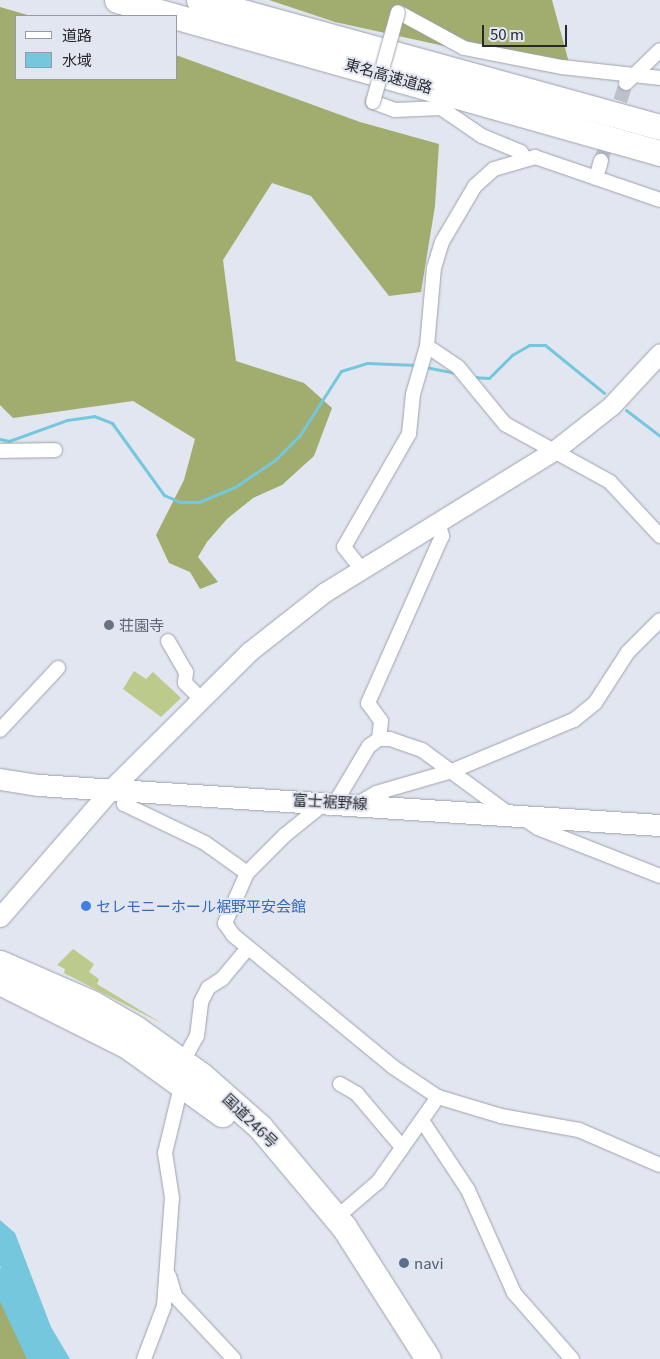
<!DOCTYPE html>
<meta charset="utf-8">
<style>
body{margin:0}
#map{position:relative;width:660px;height:1359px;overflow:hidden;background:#e1e6f0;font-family:Georgia,"Noto Sans JP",serif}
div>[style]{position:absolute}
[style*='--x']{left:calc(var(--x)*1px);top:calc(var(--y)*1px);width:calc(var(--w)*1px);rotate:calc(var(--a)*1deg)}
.green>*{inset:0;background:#bcca8c}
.forest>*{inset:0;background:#a0ad6e}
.water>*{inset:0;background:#74c7dd}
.stream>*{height:3px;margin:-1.5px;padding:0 1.5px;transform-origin:1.5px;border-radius:1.5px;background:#74c7dd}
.river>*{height:20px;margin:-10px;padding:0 10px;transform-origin:10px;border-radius:10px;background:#74c7dd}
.street-tunnel>*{height:14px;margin-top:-7px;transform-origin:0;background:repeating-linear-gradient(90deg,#bcc0c9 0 14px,transparent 0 21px)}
.roads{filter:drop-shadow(0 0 1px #9da2ac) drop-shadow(0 0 1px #9da2ac)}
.street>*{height:14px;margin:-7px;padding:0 7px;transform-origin:7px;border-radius:7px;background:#fff}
.secondary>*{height:19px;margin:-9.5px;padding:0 9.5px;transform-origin:9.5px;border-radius:9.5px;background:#fff}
.primary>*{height:21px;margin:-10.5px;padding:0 10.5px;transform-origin:10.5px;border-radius:10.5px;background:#fff}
.highway>*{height:25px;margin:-12.5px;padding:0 12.5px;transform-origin:12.5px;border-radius:12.5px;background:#fff}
.bridges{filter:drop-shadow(0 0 1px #9da2ac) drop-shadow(0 0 1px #9da2ac)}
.street-bridge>*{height:14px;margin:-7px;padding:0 7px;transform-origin:7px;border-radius:7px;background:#fff}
.dots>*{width:14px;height:14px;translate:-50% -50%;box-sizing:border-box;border:2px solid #e1e6f0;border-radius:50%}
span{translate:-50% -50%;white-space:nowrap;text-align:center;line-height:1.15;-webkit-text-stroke:4px #e1e6f0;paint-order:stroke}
.street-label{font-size:15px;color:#27292d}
.worship-label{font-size:15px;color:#5b616d}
.left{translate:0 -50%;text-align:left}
.shop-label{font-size:15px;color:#366cbe}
.service-label{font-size:15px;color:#4e5e75}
.legend{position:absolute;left:15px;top:15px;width:162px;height:65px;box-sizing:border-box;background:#e1e6f0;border:1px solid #979aa2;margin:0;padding:6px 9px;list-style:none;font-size:15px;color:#27292d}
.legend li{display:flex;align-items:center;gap:10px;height:25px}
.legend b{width:25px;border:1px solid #979aa2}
.scale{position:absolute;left:482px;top:25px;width:85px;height:22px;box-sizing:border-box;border:2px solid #27292d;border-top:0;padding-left:6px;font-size:15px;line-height:18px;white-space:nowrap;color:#27292d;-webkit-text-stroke:4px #e1e6f0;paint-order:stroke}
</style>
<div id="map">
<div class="green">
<i style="clip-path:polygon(134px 671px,146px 679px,153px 672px,181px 698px,161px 717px,123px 689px)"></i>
<i style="clip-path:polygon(73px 949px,94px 964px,89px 972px,99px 979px,97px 984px,163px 1024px,64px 973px,65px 969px,57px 965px)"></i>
</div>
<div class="forest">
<i style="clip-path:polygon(269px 0,552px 0,572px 74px,335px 22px)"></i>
<i style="clip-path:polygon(0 7px,31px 16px,16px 16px,16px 79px,176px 79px,176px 55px,360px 122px,439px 144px,435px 206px,421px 292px,389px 296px,311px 196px,272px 183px,223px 260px,236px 361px,304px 383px,332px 408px,314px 456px,282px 485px,253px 498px,227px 519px,207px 542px,198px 557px,218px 582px,200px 589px,190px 572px,169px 563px,156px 535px,184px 480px,195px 439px,133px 401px,13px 418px,0 405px)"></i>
<i style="clip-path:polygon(0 1277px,31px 1333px,37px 1359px,0 1359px)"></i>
</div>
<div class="water">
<i style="clip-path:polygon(0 1220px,15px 1233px,51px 1327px,70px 1359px,37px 1359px,28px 1322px,0 1266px)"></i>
</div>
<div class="stream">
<i style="--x:425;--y:367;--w:32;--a:11"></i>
<i style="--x:472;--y:377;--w:17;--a:3"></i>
<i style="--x:489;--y:378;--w:33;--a:-45"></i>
<i style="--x:512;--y:355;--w:20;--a:-30"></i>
<i style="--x:529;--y:345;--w:16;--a:0"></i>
<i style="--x:545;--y:345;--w:76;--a:39.1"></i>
<i style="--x:626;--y:410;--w:43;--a:37.4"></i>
<i style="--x:0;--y:439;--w:9;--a:13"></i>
<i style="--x:9;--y:441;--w:62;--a:-19.9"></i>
<i style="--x:67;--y:420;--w:27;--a:-8"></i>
<i style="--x:94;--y:416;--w:19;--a:21"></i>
<i style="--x:112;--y:423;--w:89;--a:54.2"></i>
<i style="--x:164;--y:495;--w:17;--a:24"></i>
<i style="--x:180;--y:502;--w:19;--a:0"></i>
<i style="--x:199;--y:502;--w:39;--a:-23"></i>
<i style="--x:235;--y:487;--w:48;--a:-34"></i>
<i style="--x:275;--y:460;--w:35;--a:-45"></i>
<i style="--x:300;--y:435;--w:76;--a:-57.4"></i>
<i style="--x:341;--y:371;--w:27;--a:-17"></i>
<i style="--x:367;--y:363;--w:50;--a:2.3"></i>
</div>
<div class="river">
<i style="--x:0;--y:1278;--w:89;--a:64.9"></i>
</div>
<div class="street-tunnel">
<i style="--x:601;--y:161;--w:82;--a:-72.2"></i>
</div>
<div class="roads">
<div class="street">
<i style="--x:398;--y:12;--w:75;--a:28.6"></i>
<i style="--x:464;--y:48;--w:100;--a:11"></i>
<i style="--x:562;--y:67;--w:99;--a:6.4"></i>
<i style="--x:626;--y:83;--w:47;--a:-44.1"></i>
<i style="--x:373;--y:102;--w:23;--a:20"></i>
<i style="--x:395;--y:110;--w:46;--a:-2.5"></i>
<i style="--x:441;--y:108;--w:50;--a:34.3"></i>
<i style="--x:482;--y:136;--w:42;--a:22.3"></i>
<i style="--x:521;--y:152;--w:6;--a:59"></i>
<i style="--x:596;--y:178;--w:18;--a:-74"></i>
<i style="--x:427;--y:346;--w:37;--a:34"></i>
<i style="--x:458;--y:367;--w:74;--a:50.5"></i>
<i style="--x:505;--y:424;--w:120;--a:28.9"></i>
<i style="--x:610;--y:482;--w:74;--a:47.2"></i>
<i style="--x:0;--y:451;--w:55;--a:-1"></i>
<i style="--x:438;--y:522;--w:15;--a:74"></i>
<i style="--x:442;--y:536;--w:183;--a:113.9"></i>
<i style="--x:368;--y:703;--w:22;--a:54"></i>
<i style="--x:381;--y:721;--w:18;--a:96"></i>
<i style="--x:379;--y:739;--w:11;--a:0"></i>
<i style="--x:390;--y:739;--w:34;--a:19"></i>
<i style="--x:422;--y:750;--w:108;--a:36.3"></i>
<i style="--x:362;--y:570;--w:29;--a:-128"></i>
<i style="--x:344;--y:547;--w:130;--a:-60.1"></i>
<i style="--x:409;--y:434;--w:40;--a:-84.3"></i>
<i style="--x:413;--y:394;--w:50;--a:-73.7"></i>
<i style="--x:427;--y:346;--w:78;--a:-84.9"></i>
<i style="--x:434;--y:268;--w:27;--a:-73"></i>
<i style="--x:442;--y:242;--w:65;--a:-59.5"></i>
<i style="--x:475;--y:186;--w:25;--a:-42"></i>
<i style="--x:494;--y:169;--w:43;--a:-16.3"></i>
<i style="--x:535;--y:157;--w:132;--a:19"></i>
<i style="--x:168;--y:641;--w:36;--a:60"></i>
<i style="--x:186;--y:672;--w:11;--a:95"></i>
<i style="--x:185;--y:683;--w:23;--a:45"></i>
<i style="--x:0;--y:730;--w:85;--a:-46.9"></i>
<i style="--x:134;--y:789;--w:18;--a:124"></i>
<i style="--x:124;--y:804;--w:90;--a:25.7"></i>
<i style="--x:205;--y:843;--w:52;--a:35.5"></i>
<i style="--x:315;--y:801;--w:9;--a:84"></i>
<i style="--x:316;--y:810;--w:40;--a:141"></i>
<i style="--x:285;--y:835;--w:54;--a:135"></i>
<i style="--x:247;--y:873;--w:55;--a:113.7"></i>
<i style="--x:225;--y:923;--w:14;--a:56"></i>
<i style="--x:233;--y:935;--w:207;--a:39.5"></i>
<i style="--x:393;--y:1067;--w:54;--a:33.7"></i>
<i style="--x:438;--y:1097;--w:66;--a:16.8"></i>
<i style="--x:501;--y:1116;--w:79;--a:10.2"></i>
<i style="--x:579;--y:1130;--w:88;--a:23.4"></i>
<i style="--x:335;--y:803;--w:66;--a:-59.2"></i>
<i style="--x:369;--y:746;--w:12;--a:-35"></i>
<i style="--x:359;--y:803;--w:20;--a:-30"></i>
<i style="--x:376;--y:793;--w:79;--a:-16.1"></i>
<i style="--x:452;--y:771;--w:132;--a:-22.7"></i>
<i style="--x:574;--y:720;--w:27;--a:-39"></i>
<i style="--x:595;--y:703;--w:61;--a:-57.1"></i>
<i style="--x:628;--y:652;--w:45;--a:-45"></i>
<i style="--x:523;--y:818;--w:18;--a:34"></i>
<i style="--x:538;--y:828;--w:131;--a:21.5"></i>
<i style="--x:183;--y:1061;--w:29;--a:-61"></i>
<i style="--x:197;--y:1036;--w:34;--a:-83"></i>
<i style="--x:201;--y:1002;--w:16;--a:-63"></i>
<i style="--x:208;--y:988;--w:17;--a:-33"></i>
<i style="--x:222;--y:979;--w:39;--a:-50"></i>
<i style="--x:340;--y:1084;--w:20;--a:30"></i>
<i style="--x:357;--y:1094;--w:70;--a:49.7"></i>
<i style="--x:423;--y:1122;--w:82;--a:56.5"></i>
<i style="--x:468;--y:1190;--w:113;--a:65.9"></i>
<i style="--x:514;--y:1293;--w:88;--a:48.7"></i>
<i style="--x:337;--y:1217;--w:54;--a:-40.5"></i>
<i style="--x:378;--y:1182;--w:104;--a:-54.8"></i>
<i style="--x:169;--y:1276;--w:21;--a:73"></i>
<i style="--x:175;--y:1296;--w:86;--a:46.9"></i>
<i style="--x:144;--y:1359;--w:57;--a:-69.3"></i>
<i style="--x:164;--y:1306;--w:108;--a:-85.8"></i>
<i style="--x:172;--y:1198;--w:46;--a:-98.8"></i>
<i style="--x:165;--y:1153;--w:73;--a:-76.5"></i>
</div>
<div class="secondary">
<i style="--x:0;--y:917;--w:171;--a:-49"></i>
<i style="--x:112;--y:788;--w:194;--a:-44.8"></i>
<i style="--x:250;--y:651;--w:95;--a:-38.2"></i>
<i style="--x:325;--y:592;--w:270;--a:-31.7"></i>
<i style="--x:555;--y:450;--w:71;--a:-38.2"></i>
<i style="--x:611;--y:406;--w:72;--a:-47.2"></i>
</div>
<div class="primary">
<i style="--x:0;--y:779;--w:39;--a:9"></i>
<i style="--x:39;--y:785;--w:622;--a:3.69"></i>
</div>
<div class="highway">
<i style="--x:117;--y:0;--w:564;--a:15.74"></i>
<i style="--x:199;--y:0;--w:478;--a:15.4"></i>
<i style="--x:0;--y:963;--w:100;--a:23.5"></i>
<i style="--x:92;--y:1003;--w:50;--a:30.2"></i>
<i style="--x:135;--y:1028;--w:81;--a:35.5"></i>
<i style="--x:201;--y:1075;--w:79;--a:41.4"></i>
<i style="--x:260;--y:1127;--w:131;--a:50"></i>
<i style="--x:344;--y:1227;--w:156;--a:57.5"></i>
<i style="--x:0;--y:982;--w:144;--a:26.7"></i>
<i style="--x:129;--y:1047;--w:115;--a:35.8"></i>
</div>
</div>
<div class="bridges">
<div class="street-bridge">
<i style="--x:373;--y:102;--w:93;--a:-74.5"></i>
</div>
</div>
<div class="dots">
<i style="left:109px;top:625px;background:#6b7280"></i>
<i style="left:86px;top:906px;background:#3f7fe0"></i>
<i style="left:404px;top:1263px;background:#5c6f8a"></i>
</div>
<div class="street-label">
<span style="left:389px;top:75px;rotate:16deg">東名高速道路</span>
<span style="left:330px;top:801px;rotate:3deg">富士裾野線</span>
<span style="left:251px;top:1120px;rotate:44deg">国道246号</span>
</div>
<div class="worship-label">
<span class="left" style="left:119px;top:625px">荘園寺</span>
</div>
<div class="shop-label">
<span class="left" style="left:96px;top:906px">セレモニーホール裾野平安会館</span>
</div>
<div class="service-label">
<span class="left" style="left:414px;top:1263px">navi</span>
</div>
<ul class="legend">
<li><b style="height:6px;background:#fff"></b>道路</li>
<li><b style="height:14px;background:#74c7dd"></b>水域</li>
</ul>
<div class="scale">50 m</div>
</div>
